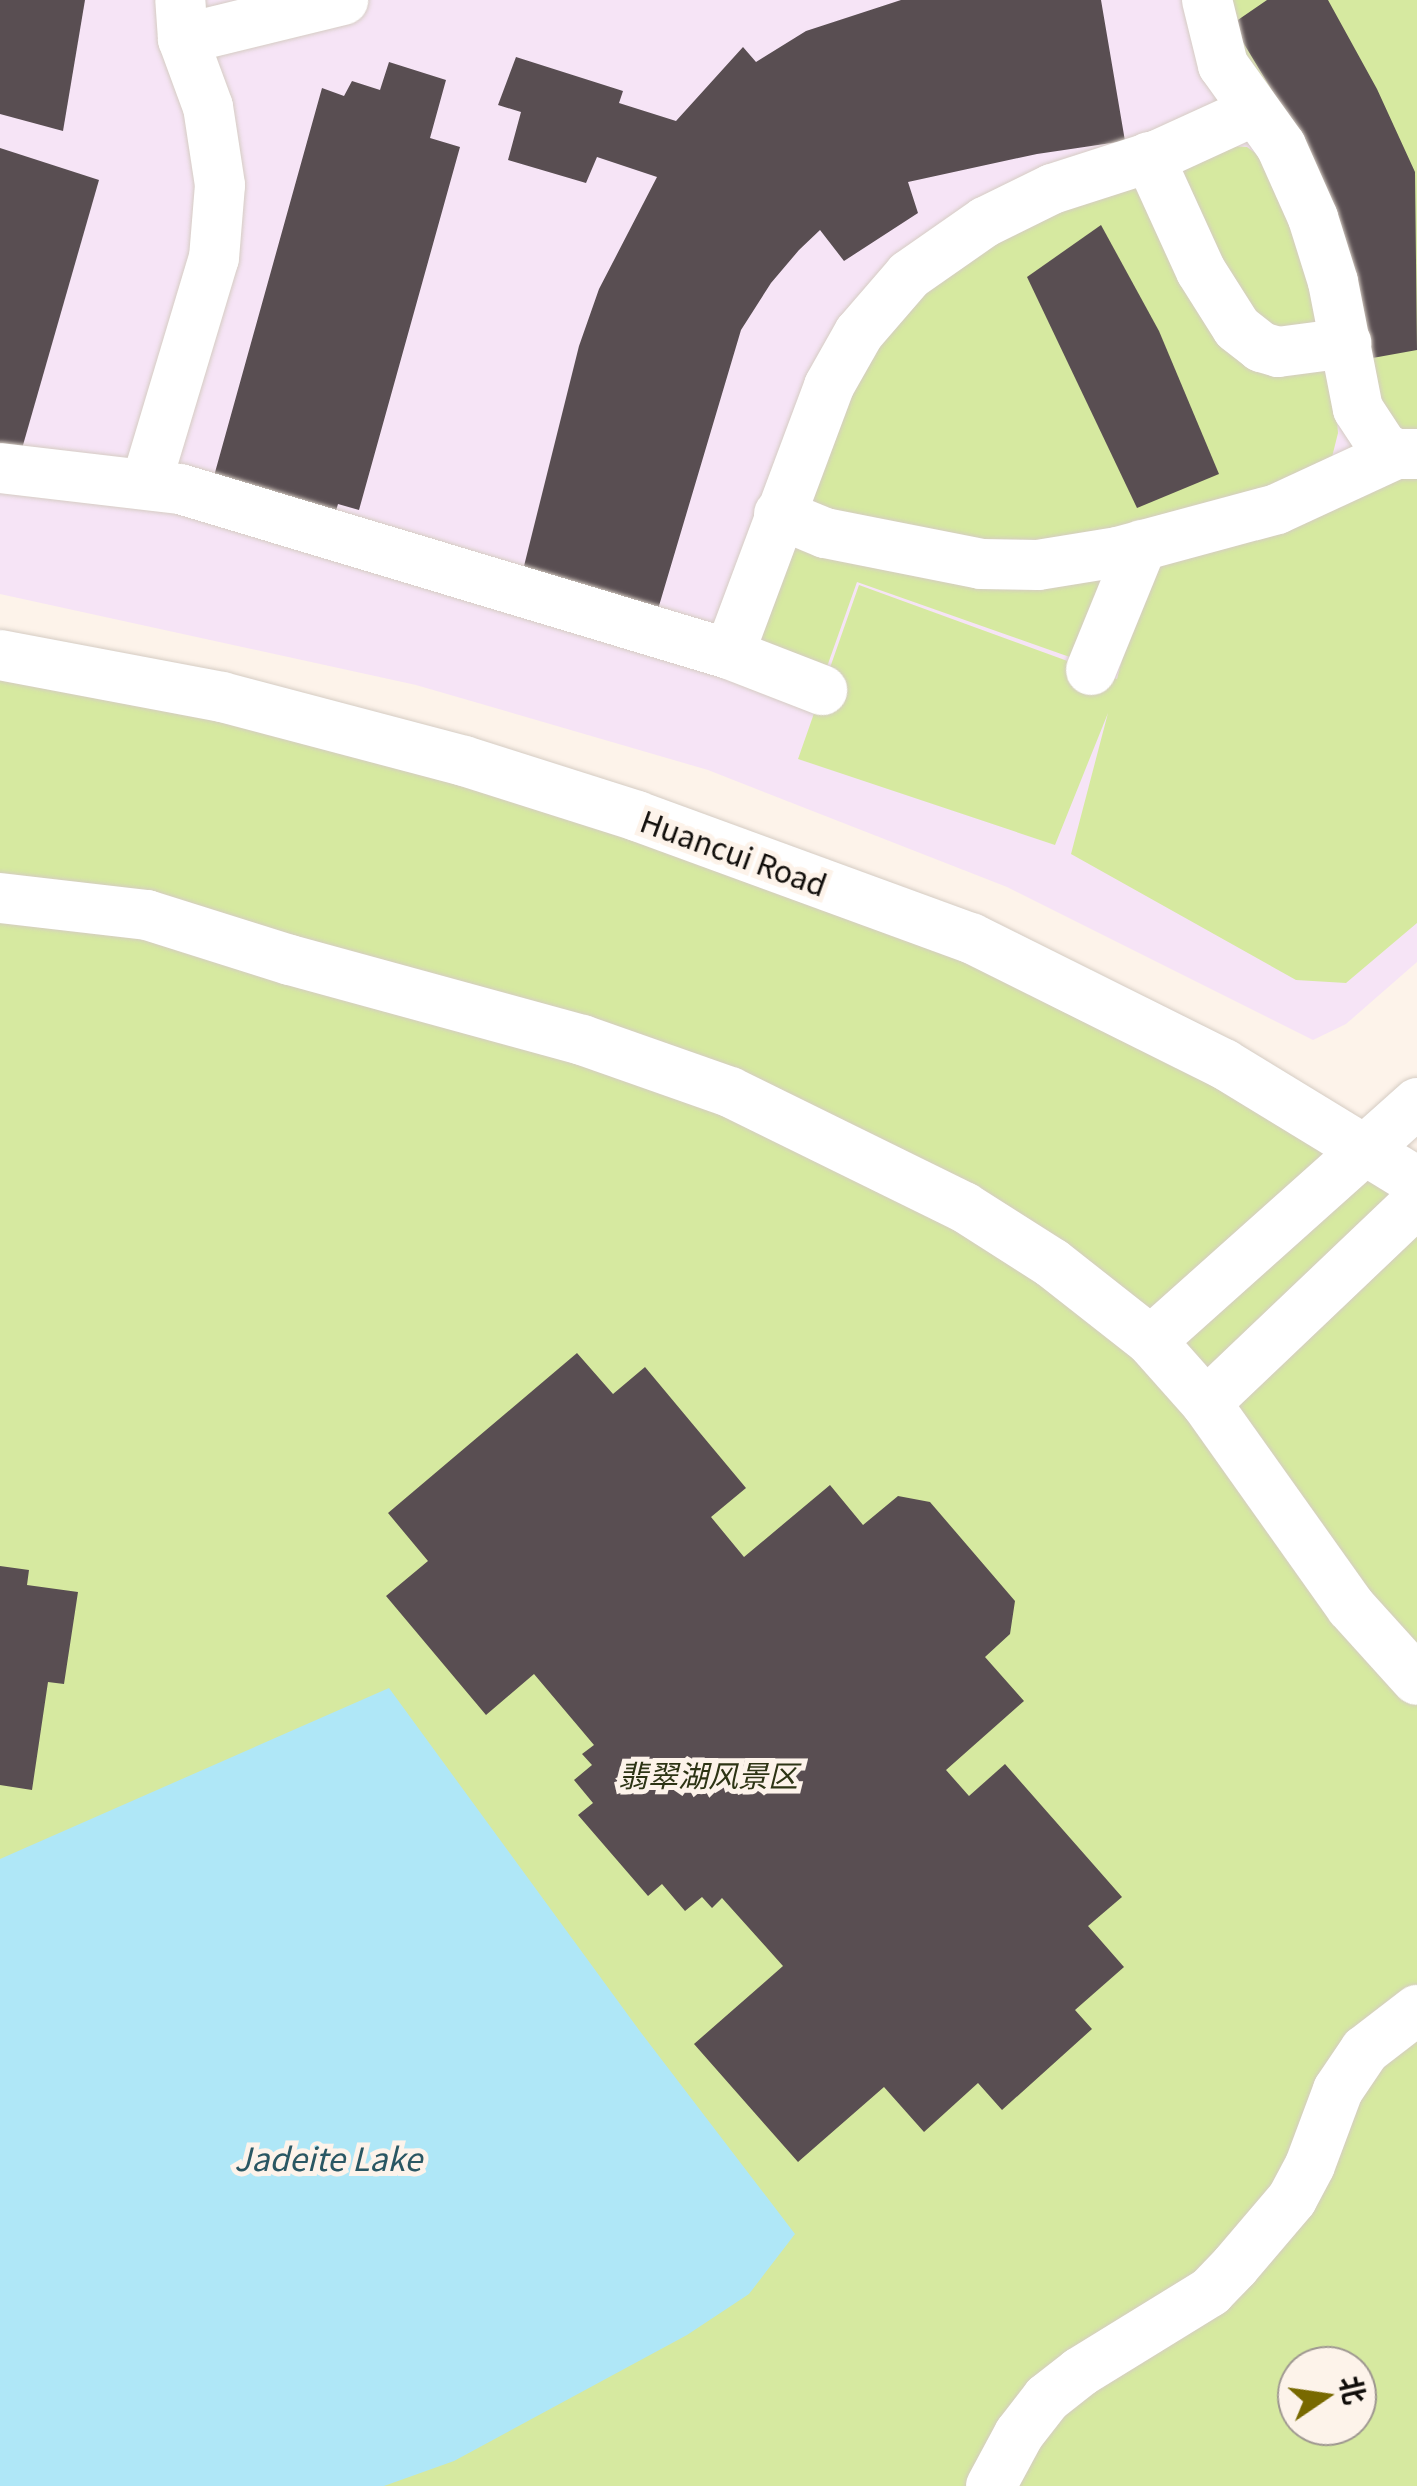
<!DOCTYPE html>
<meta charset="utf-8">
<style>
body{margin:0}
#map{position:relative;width:1417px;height:2486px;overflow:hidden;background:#fdf3ea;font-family:Georgia,"Noto Sans SC",serif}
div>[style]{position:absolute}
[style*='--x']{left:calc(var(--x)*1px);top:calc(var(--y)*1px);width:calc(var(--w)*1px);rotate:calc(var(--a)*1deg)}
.education>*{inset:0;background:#f6e4f6}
.green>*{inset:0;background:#d6e9a0}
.water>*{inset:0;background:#afe7f7}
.building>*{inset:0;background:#594e52}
.roads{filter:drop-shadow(0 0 2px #d5ccc3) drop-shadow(0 0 2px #d5ccc3)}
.minor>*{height:50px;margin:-25px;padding:0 25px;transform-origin:25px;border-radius:25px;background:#fff}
span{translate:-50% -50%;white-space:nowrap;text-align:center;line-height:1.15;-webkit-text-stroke:10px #fdf3ea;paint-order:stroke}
.street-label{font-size:30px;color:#100d0a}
.park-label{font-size:30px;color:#2d3414;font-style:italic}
.water-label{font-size:32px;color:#2a5763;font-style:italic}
.north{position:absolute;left:1277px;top:2346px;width:100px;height:100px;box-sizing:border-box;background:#fdf3ea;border:2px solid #9e9790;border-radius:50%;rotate:77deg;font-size:28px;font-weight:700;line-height:40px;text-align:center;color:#100d0a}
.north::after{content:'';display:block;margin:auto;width:35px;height:45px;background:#786900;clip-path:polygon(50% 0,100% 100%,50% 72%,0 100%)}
</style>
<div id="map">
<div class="education">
<i style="clip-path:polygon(0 0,1417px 0,1417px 962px,1346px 1024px,1313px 1040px,1007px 887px,708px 770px,416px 685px,0 594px)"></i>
</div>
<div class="green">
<i style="clip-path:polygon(1226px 0,1417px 0,1417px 435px,1384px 427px,1237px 59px)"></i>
<i style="clip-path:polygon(1230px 146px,1247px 147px,1258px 155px,1327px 299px,1338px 433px,1329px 469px,1150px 526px,998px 545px,824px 514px,810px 498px,852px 371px,937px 272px,1009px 228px)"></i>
<i style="clip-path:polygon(1417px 463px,1417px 923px,1346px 983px,1296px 980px,1071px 854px,1108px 713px,1055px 845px,798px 759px,859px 585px,1117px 679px,1145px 572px)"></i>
<i style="clip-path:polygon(798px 547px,1104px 572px,1081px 661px,857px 582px,823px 678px,757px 654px,779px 562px,788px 549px)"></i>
<i style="clip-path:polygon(evenodd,0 655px,64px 665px,971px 938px,1417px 1182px,1417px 2486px,0 2486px,0 655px,1297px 2366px,1357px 2366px,1357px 2426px,1297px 2426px,1297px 2366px)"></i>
</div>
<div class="water">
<i style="clip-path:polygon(389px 1688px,639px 2030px,795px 2234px,749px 2294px,687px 2335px,454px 2461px,384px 2486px,0 2486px,0 1859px)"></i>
</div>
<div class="building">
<i style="clip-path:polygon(0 0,85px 0,63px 131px,0 114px)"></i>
<i style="clip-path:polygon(901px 0,1101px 0,1125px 141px,1037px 154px,908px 182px,918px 213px,844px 261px,820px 230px,799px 250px,771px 283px,741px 330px,656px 616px,522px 574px,579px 346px,599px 289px,657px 177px,597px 157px,586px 183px,508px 160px,521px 112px,498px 105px,516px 57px,623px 91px,619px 103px,676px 121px,743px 47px,756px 62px,806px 31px)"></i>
<i style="clip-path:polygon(1267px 0,1328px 0,1377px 89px,1415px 172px,1417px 350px,1367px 359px,1294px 127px,1232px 24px)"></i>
<i style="clip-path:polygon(389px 62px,446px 80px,430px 138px,460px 147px,359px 510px,338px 504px,332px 524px,214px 476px,322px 88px,344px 96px,352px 81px,380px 90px)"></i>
<i style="clip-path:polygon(0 148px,99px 180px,17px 466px,0 461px)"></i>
<i style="clip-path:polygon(1101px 225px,1159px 331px,1219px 474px,1137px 508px,1027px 277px)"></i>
<i style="clip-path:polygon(577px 1353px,613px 1394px,645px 1367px,746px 1488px,711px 1517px,744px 1557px,830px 1485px,863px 1525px,898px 1496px,930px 1502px,1015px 1601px,1010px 1634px,985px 1657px,1024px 1701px,946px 1770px,969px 1796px,1005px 1764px,1122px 1897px,1088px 1926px,1124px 1967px,1075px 2010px,1092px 2029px,1002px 2110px,978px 2083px,924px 2132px,884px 2087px,798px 2162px,694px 2044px,783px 1966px,722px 1898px,712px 1908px,702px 1897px,685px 1911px,662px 1884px,648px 1896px,578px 1815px,593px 1803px,574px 1780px,592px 1765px,582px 1754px,594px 1745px,534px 1674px,486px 1715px,386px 1596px,428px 1561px,388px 1513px)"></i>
<i style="clip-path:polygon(0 1566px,29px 1570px,27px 1585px,78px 1592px,64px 1684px,48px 1682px,32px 1790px,0 1785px)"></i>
</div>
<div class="roads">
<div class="minor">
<i style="--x:1207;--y:0;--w:67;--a:76.2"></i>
<i style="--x:1223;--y:65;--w:100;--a:54.4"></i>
<i style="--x:1281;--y:146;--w:79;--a:66"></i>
<i style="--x:1313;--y:218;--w:67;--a:72.6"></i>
<i style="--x:1333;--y:282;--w:129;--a:78.9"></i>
<i style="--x:1358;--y:409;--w:45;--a:56.7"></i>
<i style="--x:1383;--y:447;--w:15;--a:28"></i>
<i style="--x:1396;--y:454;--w:21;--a:0"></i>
<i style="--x:183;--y:39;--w:165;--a:-13.7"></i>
<i style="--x:1149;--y:157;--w:125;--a:65.5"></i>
<i style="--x:1201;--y:271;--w:67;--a:57.7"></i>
<i style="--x:1237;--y:328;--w:31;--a:38"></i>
<i style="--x:1261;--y:347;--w:18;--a:16"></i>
<i style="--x:1278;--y:352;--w:69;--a:-7.5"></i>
<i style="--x:0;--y:468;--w:181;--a:6.7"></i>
<i style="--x:180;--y:489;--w:573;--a:16.73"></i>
<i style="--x:729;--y:654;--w:100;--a:21.2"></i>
<i style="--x:146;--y:484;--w:236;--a:-73.3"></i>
<i style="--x:214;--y:258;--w:73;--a:-85.3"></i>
<i style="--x:220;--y:185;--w:79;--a:-98.7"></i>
<i style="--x:208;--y:107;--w:72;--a:-110.2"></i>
<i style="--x:183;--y:39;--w:39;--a:-94"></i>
<i style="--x:779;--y:514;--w:50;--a:22.4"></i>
<i style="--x:825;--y:533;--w:159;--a:11.2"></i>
<i style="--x:981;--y:564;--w:57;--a:1"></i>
<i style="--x:1038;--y:565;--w:81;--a:-9.2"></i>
<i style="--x:1118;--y:552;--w:165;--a:-15.1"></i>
<i style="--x:1277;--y:509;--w:131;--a:-24.8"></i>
<i style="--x:729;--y:654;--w:286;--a:-69.5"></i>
<i style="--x:829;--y:386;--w:61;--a:-60.5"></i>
<i style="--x:859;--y:333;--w:77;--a:-49.2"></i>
<i style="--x:909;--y:275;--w:93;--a:-34.9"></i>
<i style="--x:985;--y:222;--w:75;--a:-26.2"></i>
<i style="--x:1052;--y:189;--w:111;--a:-17.8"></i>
<i style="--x:1158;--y:155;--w:106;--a:-24.6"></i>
<i style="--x:0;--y:655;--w:226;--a:10.7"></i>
<i style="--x:222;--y:697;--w:250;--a:14.8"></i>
<i style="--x:464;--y:761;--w:182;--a:17.6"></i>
<i style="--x:637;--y:816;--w:356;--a:20.1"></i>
<i style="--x:971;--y:938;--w:283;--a:26.5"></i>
<i style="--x:1224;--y:1064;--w:226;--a:31.4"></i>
<i style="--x:1091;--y:670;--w:135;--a:-67.8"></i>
<i style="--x:0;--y:898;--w:148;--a:6.6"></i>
<i style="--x:147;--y:915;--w:150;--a:17.5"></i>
<i style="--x:290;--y:960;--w:303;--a:15.3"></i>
<i style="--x:582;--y:1040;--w:157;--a:19.4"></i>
<i style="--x:730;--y:1092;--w:261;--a:26.2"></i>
<i style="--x:964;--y:1207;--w:104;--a:32.5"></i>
<i style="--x:1052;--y:1263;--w:126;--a:38.2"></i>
<i style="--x:1151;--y:1341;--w:83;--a:48.4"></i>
<i style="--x:1206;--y:1403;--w:250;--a:54.6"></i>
<i style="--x:1351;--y:1607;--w:98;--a:47.9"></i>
<i style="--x:1151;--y:1341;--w:357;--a:-41.8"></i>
<i style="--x:1206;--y:1403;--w:291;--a:-43.6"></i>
<i style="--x:991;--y:2486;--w:59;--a:-61.7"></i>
<i style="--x:1019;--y:2434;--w:46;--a:-52.1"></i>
<i style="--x:1047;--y:2398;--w:42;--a:-38.2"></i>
<i style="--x:1080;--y:2372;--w:153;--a:-31.6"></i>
<i style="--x:1210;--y:2292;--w:36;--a:-46"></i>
<i style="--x:1235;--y:2266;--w:88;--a:-49.6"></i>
<i style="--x:1292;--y:2199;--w:38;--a:-62"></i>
<i style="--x:1310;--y:2165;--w:80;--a:-69.5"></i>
<i style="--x:1338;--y:2090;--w:48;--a:-56"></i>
<i style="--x:1365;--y:2050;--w:66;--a:-37.6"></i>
</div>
</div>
<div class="street-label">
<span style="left:734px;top:852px;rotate:20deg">Huancui Road</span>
</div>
<div class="park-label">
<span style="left:708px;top:1774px">翡翠湖风景区</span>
</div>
<div class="water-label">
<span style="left:328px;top:2157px">Jadeite Lake</span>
</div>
<div class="north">北</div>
</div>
